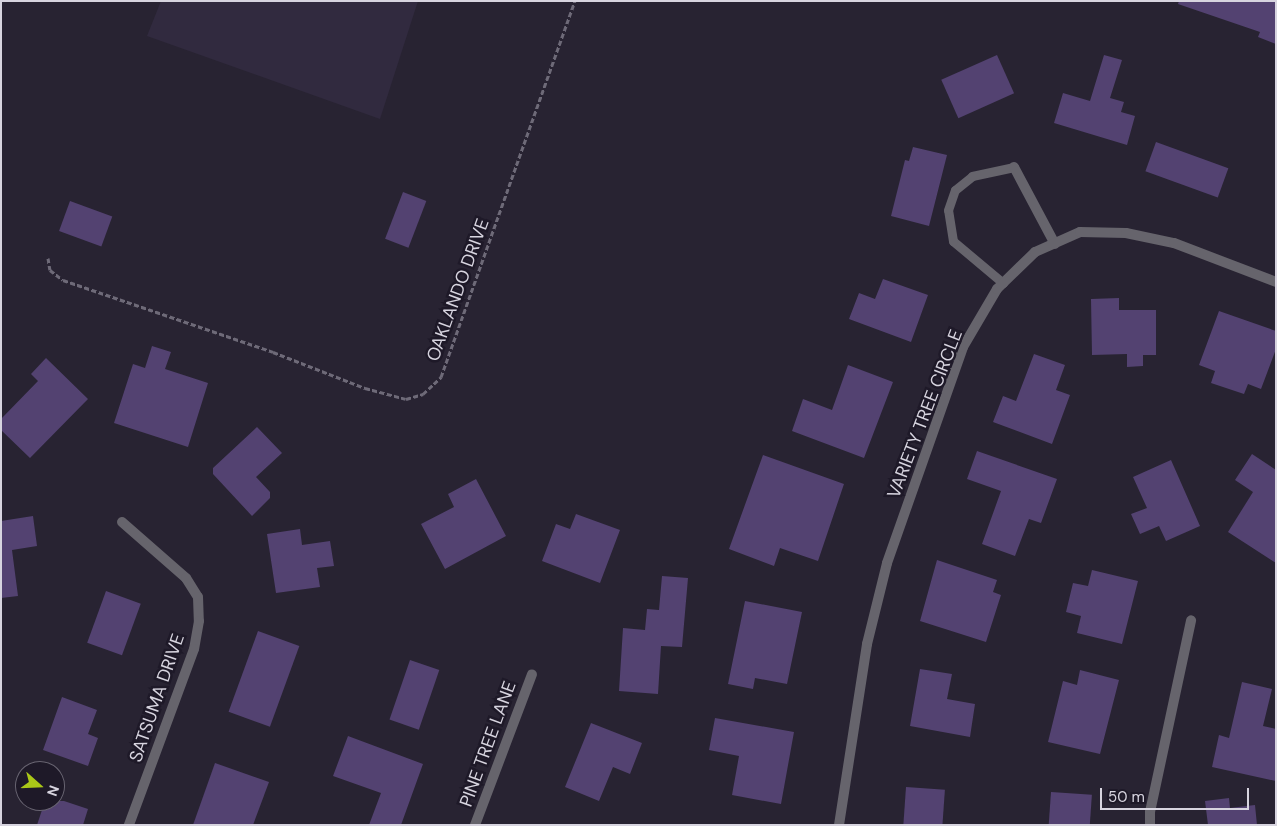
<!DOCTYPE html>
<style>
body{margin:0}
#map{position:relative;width:1277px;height:826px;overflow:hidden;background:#282332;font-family:"DM Sans",sans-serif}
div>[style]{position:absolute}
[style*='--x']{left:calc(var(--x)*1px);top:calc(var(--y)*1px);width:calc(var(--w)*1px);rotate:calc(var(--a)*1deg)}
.built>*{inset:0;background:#312a3f}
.building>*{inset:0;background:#534271;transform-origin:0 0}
.path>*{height:3px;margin-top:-1.5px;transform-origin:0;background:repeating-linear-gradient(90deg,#6e6a78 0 5px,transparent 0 7.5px)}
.service>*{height:9px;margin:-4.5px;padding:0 4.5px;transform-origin:4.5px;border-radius:4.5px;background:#66646c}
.minor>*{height:10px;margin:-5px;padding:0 5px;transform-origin:5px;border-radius:5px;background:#66646c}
span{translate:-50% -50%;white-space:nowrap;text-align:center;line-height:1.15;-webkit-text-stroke:5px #1e1928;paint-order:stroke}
.street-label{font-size:18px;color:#d7d4df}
.frame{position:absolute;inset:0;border:2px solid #d7d4df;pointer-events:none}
.north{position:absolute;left:15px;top:761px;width:50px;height:50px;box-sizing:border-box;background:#1e1928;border:1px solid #686471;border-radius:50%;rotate:110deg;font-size:14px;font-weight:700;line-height:20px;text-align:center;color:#d7d4df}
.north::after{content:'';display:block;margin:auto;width:18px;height:22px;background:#aac718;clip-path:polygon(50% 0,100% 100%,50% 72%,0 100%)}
.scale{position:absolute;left:1100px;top:788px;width:149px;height:22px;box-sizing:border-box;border:2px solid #d7d4df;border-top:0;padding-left:6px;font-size:15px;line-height:18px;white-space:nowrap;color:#d7d4df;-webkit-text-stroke:4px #1e1928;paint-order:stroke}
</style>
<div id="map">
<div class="built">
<i style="clip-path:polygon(161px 1px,418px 1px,380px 119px,147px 36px)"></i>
</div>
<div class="building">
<i style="clip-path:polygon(1179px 1px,1276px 1px,1276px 44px,1258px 37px,1260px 32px,1178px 4px)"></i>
<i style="left:997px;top:55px;width:42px;height:61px;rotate:66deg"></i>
<i style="clip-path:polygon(1104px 55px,1122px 60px,1110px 98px,1124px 102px,1121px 112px,1135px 116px,1127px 145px,1054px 123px,1063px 93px,1090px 101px)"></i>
<i style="left:1156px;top:142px;width:77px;height:31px;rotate:20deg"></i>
<i style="clip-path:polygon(913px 147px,947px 155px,929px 226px,891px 216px,905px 160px,909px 161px)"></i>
<i style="left:403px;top:192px;width:25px;height:50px;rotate:21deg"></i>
<i style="left:70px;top:201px;width:45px;height:32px;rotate:20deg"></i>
<i style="clip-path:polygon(883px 279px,928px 295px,911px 342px,849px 319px,859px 293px,875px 299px)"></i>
<i style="clip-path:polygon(1119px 298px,1119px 310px,1156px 310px,1156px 355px,1143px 355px,1143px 366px,1127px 367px,1127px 354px,1092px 355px,1091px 299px)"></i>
<i style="clip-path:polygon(1219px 311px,1276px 331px,1276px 349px,1261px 389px,1248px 384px,1244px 394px,1211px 383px,1215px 371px,1199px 365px)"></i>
<i style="clip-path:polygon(152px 346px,171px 352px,165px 369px,208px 383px,188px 447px,114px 423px,133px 364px,145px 368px)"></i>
<i style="clip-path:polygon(1034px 354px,1065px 365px,1056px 390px,1070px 395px,1052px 444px,993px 422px,1003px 396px,1016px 401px)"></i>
<i style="clip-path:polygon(46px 358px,88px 399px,30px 458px,1px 430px,1px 419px,38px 381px,31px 374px)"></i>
<i style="clip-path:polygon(848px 365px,893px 382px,864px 458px,792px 431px,803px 399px,832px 410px)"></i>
<i style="clip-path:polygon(257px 427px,282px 453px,256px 477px,270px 492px,270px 498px,252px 516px,213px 474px,213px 468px)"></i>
<i style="clip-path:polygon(977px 451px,1057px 479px,1041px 523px,1029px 519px,1015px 556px,982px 544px,1001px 491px,967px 479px)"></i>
<i style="clip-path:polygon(1252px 454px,1276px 470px,1276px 563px,1228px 532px,1253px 492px,1235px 480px)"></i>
<i style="clip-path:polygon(763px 455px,844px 484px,818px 561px,780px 548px,774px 566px,729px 549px)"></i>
<i style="clip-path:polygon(1171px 460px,1200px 526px,1166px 541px,1159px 526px,1140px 534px,1131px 514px,1147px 508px,1133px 477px)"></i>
<i style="clip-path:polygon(476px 479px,506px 536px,445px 569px,421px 524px,454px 507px,448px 494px)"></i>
<i style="clip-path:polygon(576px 514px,620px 530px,600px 583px,542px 561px,556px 524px,570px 529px)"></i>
<i style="clip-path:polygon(33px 516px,37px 546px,12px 550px,18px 596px,1px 598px,1px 521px)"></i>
<i style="clip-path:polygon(300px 529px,302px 545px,330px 541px,334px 566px,317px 568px,320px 587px,276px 593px,267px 534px)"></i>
<i style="clip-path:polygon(937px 560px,997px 580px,993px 592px,1001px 595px,986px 642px,920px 621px)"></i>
<i style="clip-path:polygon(1092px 570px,1138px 581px,1122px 644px,1077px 633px,1081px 616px,1066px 612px,1073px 583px,1088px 586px)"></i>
<i style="clip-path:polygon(662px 576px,688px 578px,682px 647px,661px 646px,658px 694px,619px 691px,623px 628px,645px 630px,647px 609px,659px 610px)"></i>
<i style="left:106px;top:591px;width:37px;height:55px;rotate:20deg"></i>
<i style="clip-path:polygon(745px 601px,802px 612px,787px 684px,755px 678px,753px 689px,728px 684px)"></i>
<i style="left:258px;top:631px;width:44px;height:86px;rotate:20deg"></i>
<i style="left:410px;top:660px;width:31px;height:63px;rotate:19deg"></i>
<i style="clip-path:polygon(920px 669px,952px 674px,947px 699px,975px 704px,970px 737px,910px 726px)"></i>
<i style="clip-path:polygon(1080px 670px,1119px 680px,1100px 754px,1048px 742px,1063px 681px,1077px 685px)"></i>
<i style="clip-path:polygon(1242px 682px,1272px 689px,1263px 726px,1276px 729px,1276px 781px,1212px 767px,1219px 735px,1229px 738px)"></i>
<i style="clip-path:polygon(62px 697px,97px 710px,88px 734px,98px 738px,88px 766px,43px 750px)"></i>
<i style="clip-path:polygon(715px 718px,794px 732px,781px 804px,732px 795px,739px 756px,709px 750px)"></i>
<i style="clip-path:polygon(591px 723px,642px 743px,630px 774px,613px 767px,599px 801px,565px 787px)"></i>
<i style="clip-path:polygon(348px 736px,423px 764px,401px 825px,369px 825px,381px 793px,333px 776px)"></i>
<i style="clip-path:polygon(215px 763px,269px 782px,253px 825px,193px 825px)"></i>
<i style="left:906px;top:787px;width:39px;height:38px;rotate:4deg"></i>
<i style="left:1051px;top:792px;width:41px;height:33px;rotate:4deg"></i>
<i style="clip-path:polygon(1229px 798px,1230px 808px,1255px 805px,1257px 825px,1208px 825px,1205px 801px)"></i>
<i style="clip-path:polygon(45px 801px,64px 801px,88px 809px,83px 825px,37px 825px)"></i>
</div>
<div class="path">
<i style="--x:48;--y:258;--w:12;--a:81"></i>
<i style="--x:50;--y:270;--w:16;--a:38"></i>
<i style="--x:63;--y:280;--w:222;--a:18.9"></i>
<i style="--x:273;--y:352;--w:99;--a:21.4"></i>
<i style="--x:365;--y:388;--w:42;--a:15"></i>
<i style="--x:406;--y:399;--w:18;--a:-16"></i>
<i style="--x:423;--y:394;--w:25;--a:-43"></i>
<i style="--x:441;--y:377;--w:399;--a:-70.4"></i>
</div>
<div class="service">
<i style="--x:1003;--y:283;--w:65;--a:-140"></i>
<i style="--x:953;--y:241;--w:31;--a:-99"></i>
<i style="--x:948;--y:210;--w:21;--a:-71"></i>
<i style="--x:955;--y:190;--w:22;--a:-39"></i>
<i style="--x:972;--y:176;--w:43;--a:-12.1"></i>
</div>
<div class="minor">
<i style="--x:1014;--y:167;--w:87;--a:62"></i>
<i style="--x:122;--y:522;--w:85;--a:41.2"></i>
<i style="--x:186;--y:578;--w:22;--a:58"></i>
<i style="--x:198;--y:597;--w:24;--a:88"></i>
<i style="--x:199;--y:621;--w:28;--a:100"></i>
<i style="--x:194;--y:649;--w:188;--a:110.3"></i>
<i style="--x:475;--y:825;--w:161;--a:-69.3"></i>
<i style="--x:839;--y:825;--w:183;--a:-81.2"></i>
<i style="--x:867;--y:644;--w:83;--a:-76.1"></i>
<i style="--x:887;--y:563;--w:229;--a:-70.6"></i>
<i style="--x:963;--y:347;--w:67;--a:-59.6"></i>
<i style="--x:997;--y:289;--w:53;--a:-44.2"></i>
<i style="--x:1035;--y:252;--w:49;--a:-24"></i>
<i style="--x:1080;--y:232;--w:46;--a:1.2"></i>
<i style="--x:1126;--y:233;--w:49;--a:11.8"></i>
<i style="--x:1174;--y:243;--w:109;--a:20.9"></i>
<i style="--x:1150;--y:825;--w:13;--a:-90"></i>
<i style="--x:1150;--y:812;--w:196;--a:-77.9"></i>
</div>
<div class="street-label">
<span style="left:458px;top:290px;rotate:-70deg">OAKLANDO DRIVE</span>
<span style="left:925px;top:414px;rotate:-69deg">VARIETY TREE CIRCLE</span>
<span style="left:157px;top:698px;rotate:-71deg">SATSUMA DRIVE</span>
<span style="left:488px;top:744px;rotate:-70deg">PINE TREE LANE</span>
</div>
<div class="frame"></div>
<div class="north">N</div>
<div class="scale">50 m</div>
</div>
